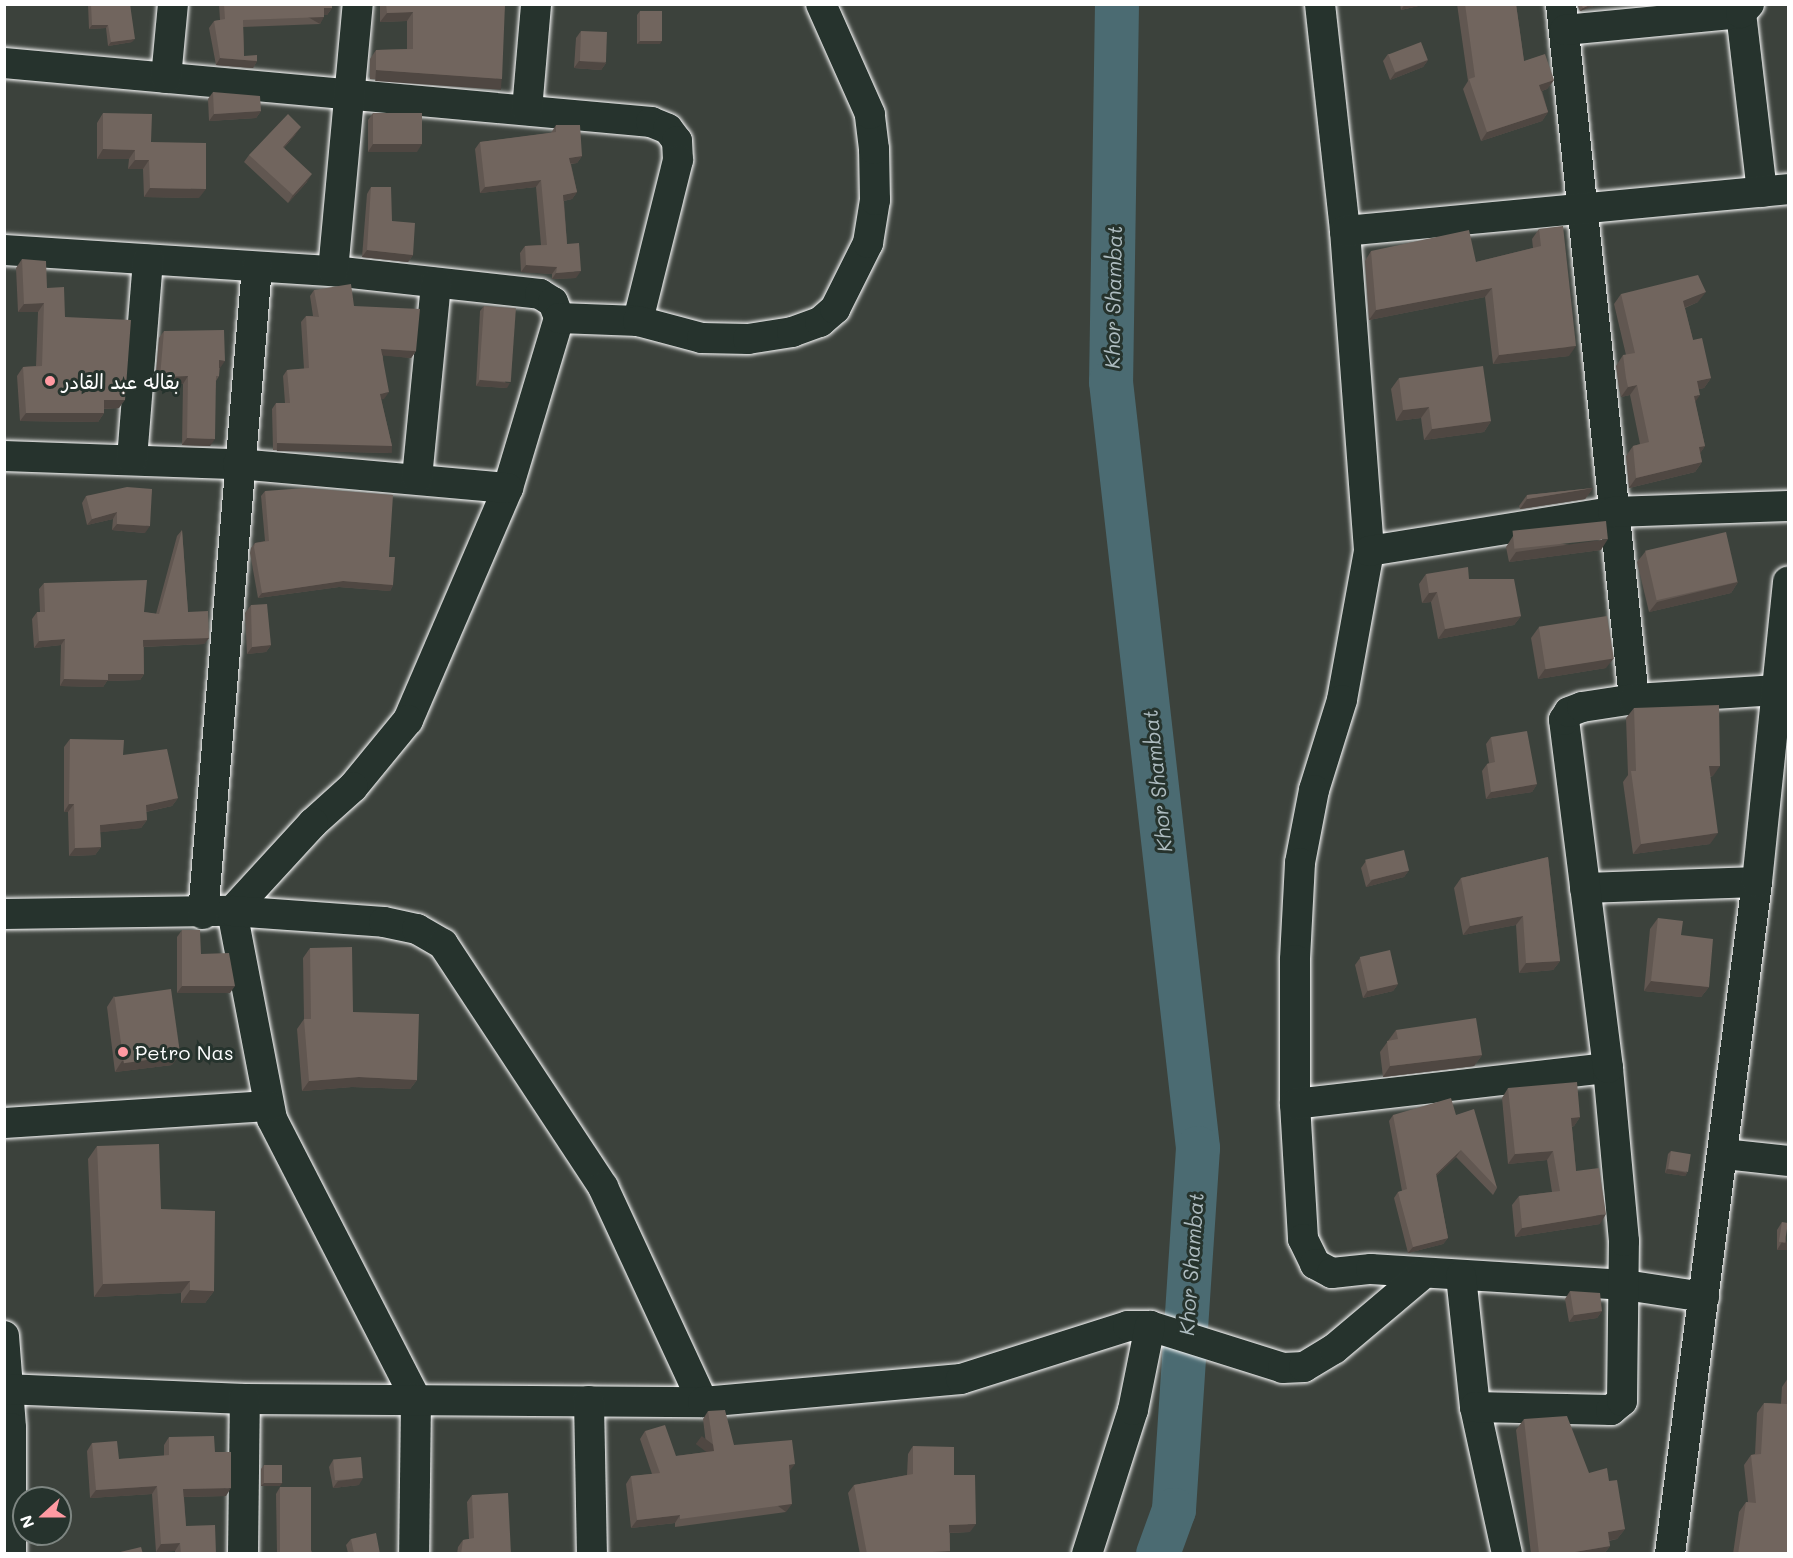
<!DOCTYPE html>
<meta charset="utf-8">
<style>
body{margin:0}
#map{position:relative;width:1793px;height:1558px;overflow:hidden;background:#3c423c;font-family:Mali,"Playpen Sans Arabic",sans-serif}
div>[style]{position:absolute}
[style*='--x']{left:calc(var(--x)*1px);top:calc(var(--y)*1px);width:calc(var(--w)*1px);rotate:calc(var(--a)*1deg)}
.river>*{height:44px;margin:-22px;padding:0 22px;transform-origin:22px;border-radius:22px;background:#4b6b72}
.roads{filter:drop-shadow(0 0 2px #fff) drop-shadow(0 0 2px #fff)}
.minor>*{height:30px;margin:-15px;padding:0 15px;transform-origin:15px;border-radius:15px;background:#26332d}
.wall>*{inset:0;background:#615751}
.shaded-wall>*{inset:0;background:#4f4742;transform-origin:0 0}
.building>*{inset:0;background:#71655e;transform-origin:0 0}
.dots>*{width:16px;height:16px;translate:-50% -50%;box-sizing:border-box;border:3px solid #26332d;border-radius:50%}
span{translate:-50% -50%;white-space:nowrap;text-align:center;line-height:1.15;-webkit-text-stroke:6px #26332d;paint-order:stroke}
.poi-label{font-size:20px;color:#fff}
.left{translate:0 -50%;text-align:left}
.water-label{font-size:21px;color:#aebcc0;font-style:italic}
.frame{position:absolute;inset:0;border:6px solid #fff;pointer-events:none}
.north{position:absolute;left:12px;top:1486px;width:60px;height:60px;box-sizing:border-box;background:#26332d;border:2px solid #7d8581;border-radius:50%;rotate:249deg;font-size:16px;font-weight:700;line-height:24px;text-align:center;color:#fff}
.north::after{content:'';display:block;margin:auto;width:21px;height:27px;background:#ff9aa2;clip-path:polygon(50% 0,100% 100%,50% 72%,0 100%)}
</style>
<div id="map">
<div class="river">
<i style="--x:1117;--y:4;--w:378;--a:90.9"></i>
<i style="--x:1111;--y:382;--w:771;--a:83.52"></i>
<i style="--x:1198;--y:1148;--w:363;--a:93.8"></i>
<i style="--x:1174;--y:1510;--w:47;--a:110"></i>
</div>
<div class="roads">
<div class="minor">
<i style="--x:1320;--y:4;--w:228;--a:83.7"></i>
<i style="--x:1345;--y:231;--w:321;--a:85.7"></i>
<i style="--x:1369;--y:551;--w:151;--a:100.3"></i>
<i style="--x:1342;--y:700;--w:94;--a:107.3"></i>
<i style="--x:1314;--y:790;--w:74;--a:100.9"></i>
<i style="--x:1300;--y:863;--w:97;--a:93"></i>
<i style="--x:1295;--y:960;--w:144;--a:90"></i>
<i style="--x:1295;--y:1104;--w:135;--a:86.6"></i>
<i style="--x:1303;--y:1239;--w:28;--a:64"></i>
<i style="--x:1315;--y:1264;--w:19;--a:28"></i>
<i style="--x:1332;--y:1273;--w:39;--a:-6"></i>
<i style="--x:1371;--y:1269;--w:255;--a:3.6"></i>
<i style="--x:1625;--y:1285;--w:80;--a:8.6"></i>
<i style="--x:1561;--y:4;--w:699;--a:84"></i>
<i style="--x:1741;--y:13;--w:180;--a:83.3"></i>
<i style="--x:1565;--y:30;--w:177;--a:-5.5"></i>
<i style="--x:1741;--y:13;--w:12;--a:-48"></i>
<i style="--x:4;--y:63;--w:650;--a:5.21"></i>
<i style="--x:651;--y:122;--w:18;--a:22"></i>
<i style="--x:668;--y:129;--w:15;--a:53"></i>
<i style="--x:677;--y:141;--w:19;--a:87"></i>
<i style="--x:678;--y:160;--w:166;--a:104"></i>
<i style="--x:166;--y:78;--w:74;--a:-84.6"></i>
<i style="--x:527;--y:110;--w:106;--a:-85.1"></i>
<i style="--x:1345;--y:231;--w:445;--a:-5.4"></i>
<i style="--x:4;--y:250;--w:330;--a:3.7"></i>
<i style="--x:333;--y:271;--w:208;--a:6.3"></i>
<i style="--x:540;--y:294;--w:15;--a:32"></i>
<i style="--x:553;--y:302;--w:17;--a:69"></i>
<i style="--x:559;--y:318;--w:177;--a:106.7"></i>
<i style="--x:508;--y:488;--w:253;--a:113.3"></i>
<i style="--x:408;--y:720;--w:87;--a:129.4"></i>
<i style="--x:353;--y:787;--w:54;--a:138"></i>
<i style="--x:313;--y:823;--w:120;--a:132.6"></i>
<i style="--x:333;--y:271;--w:268;--a:-84.7"></i>
<i style="--x:559;--y:318;--w:79;--a:2.2"></i>
<i style="--x:638;--y:321;--w:66;--a:14.9"></i>
<i style="--x:702;--y:338;--w:46;--a:1.2"></i>
<i style="--x:748;--y:339;--w:45;--a:-9"></i>
<i style="--x:792;--y:332;--w:30;--a:-20"></i>
<i style="--x:820;--y:322;--w:20;--a:-41"></i>
<i style="--x:835;--y:309;--w:74;--a:-63.4"></i>
<i style="--x:868;--y:243;--w:44;--a:-80.8"></i>
<i style="--x:875;--y:200;--w:51;--a:-91.1"></i>
<i style="--x:874;--y:149;--w:35;--a:-97"></i>
<i style="--x:870;--y:114;--w:120;--a:-114"></i>
<i style="--x:4;--y:456;--w:234;--a:2"></i>
<i style="--x:238;--y:464;--w:271;--a:5.1"></i>
<i style="--x:132;--y:459;--w:200;--a:-85.4"></i>
<i style="--x:417;--y:478;--w:196;--a:-84.4"></i>
<i style="--x:1369;--y:551;--w:247;--a:-9.1"></i>
<i style="--x:1613;--y:512;--w:175;--a:-2"></i>
<i style="--x:1585;--y:888;--w:172;--a:-2"></i>
<i style="--x:232;--y:911;--w:212;--a:79.1"></i>
<i style="--x:272;--y:1119;--w:315;--a:62.8"></i>
<i style="--x:416;--y:1399;--w:155;--a:90.7"></i>
<i style="--x:4;--y:914;--w:228;--a:-0.8"></i>
<i style="--x:232;--y:911;--w:152;--a:4.1"></i>
<i style="--x:384;--y:922;--w:34;--a:12"></i>
<i style="--x:417;--y:929;--w:30;--a:30"></i>
<i style="--x:443;--y:944;--w:291;--a:56.6"></i>
<i style="--x:603;--y:1187;--w:237;--a:65.1"></i>
<i style="--x:203;--y:914;--w:649;--a:-85.23"></i>
<i style="--x:1295;--y:1104;--w:315;--a:-6.6"></i>
<i style="--x:4;--y:1123;--w:265;--a:-3.7"></i>
<i style="--x:1724;--y:1154;--w:64;--a:6.2"></i>
<i style="--x:1461;--y:1276;--w:132;--a:83.9"></i>
<i style="--x:1475;--y:1407;--w:150;--a:77.7"></i>
<i style="--x:4;--y:1336;--w:92;--a:85.6"></i>
<i style="--x:11;--y:1428;--w:126;--a:90"></i>
<i style="--x:4;--y:1389;--w:241;--a:2.4"></i>
<i style="--x:245;--y:1399;--w:458;--a:0.4"></i>
<i style="--x:703;--y:1402;--w:259;--a:-5.1"></i>
<i style="--x:961;--y:1379;--w:175;--a:-17.6"></i>
<i style="--x:1128;--y:1326;--w:22;--a:0"></i>
<i style="--x:1150;--y:1326;--w:139;--a:17.5"></i>
<i style="--x:1283;--y:1368;--w:21;--a:-3"></i>
<i style="--x:1304;--y:1367;--w:35;--a:-31"></i>
<i style="--x:1334;--y:1349;--w:115;--a:-40.1"></i>
<i style="--x:589;--y:1401;--w:153;--a:88.9"></i>
<i style="--x:1475;--y:1407;--w:136;--a:1.3"></i>
<i style="--x:1611;--y:1410;--w:14;--a:-39"></i>
<i style="--x:1622;--y:1401;--w:160;--a:-89.3"></i>
<i style="--x:1624;--y:1241;--w:174;--a:-95.3"></i>
<i style="--x:1608;--y:1068;--w:351;--a:-97.2"></i>
<i style="--x:1564;--y:720;--w:9;--a:-58"></i>
<i style="--x:1569;--y:712;--w:14;--a:-21"></i>
<i style="--x:1582;--y:707;--w:53;--a:-8.7"></i>
<i style="--x:1634;--y:699;--w:144;--a:-3.6"></i>
<i style="--x:243;--y:1554;--w:155;--a:-89.3"></i>
<i style="--x:1087;--y:1554;--w:151;--a:-72.3"></i>
<i style="--x:1133;--y:1410;--w:86;--a:-78.6"></i>
<i style="--x:1670;--y:1554;--w:678;--a:-82.62"></i>
<i style="--x:1757;--y:882;--w:302;--a:-84.1"></i>
</div>
</div>
<div class="wall">
<i style="clip-path:polygon(88px 4px,130px 4px,132px 42px,108px 46px,106px 28px,89px 29px)"></i>
<i style="clip-path:polygon(219px 4px,332px 4px,332px 8px,327px 15px,324px 15px,320px 24px,243px 27px,244px 56px,257px 61px,253px 68px,216px 65px,209px 28px,214px 21px,220px 20px)"></i>
<i style="clip-path:polygon(380px 4px,505px 4px,495px 88px,370px 79px,370px 59px,376px 50px,407px 49px,407px 21px,380px 22px)"></i>
<i style="clip-path:polygon(1400px 4px,1427px 4px,1401px 10px)"></i>
<i style="clip-path:polygon(1457px 4px,1516px 4px,1524px 61px,1554px 80px,1547px 89px,1542px 91px,1548px 112px,1542px 121px,1481px 141px,1463px 89px,1468px 81px)"></i>
<i style="clip-path:polygon(1577px 4px,1599px 4px,1580px 11px)"></i>
<i style="clip-path:polygon(640px 11px,660px 44px,637px 44px,637px 15px)"></i>
<i style="clip-path:polygon(581px 31px,606px 63px,601px 70px,574px 68px,576px 38px)"></i>
<i style="clip-path:polygon(1388px 54px,1428px 60px,1423px 67px,1390px 80px,1383px 61px)"></i>
<i style="clip-path:polygon(213px 92px,261px 111px,256px 118px,209px 121px,208px 99px)"></i>
<i style="clip-path:polygon(103px 113px,151px 142px,199px 198px,144px 197px,143px 169px,128px 169px,129px 159px,97px 159px,97px 123px)"></i>
<i style="clip-path:polygon(373px 113px,417px 152px,368px 152px,368px 120px)"></i>
<i style="clip-path:polygon(556px 125px,582px 156px,577px 163px,571px 164px,577px 192px,572px 199px,564px 201px,567px 244px,576px 278px,552px 279px,552px 274px,521px 272px,520px 253px,525px 246px,541px 245px,536px 187px,480px 193px,475px 149px,480px 142px,551px 133px)"></i>
<i style="clip-path:polygon(296px 134px,284px 148px,307px 182px,288px 203px,244px 162px,249px 155px)"></i>
<i style="clip-path:polygon(371px 187px,413px 255px,408px 262px,362px 257px,367px 194px)"></i>
<i style="clip-path:polygon(1539px 229px,1569px 356px,1493px 364px,1485px 297px,1369px 320px,1365px 261px,1371px 251px,1476px 262px,1533px 248px,1532px 239px)"></i>
<i style="clip-path:polygon(22px 259px,47px 288px,65px 317px,119px 408px,104px 409px,104px 413px,98px 422px,20px 421px,17px 376px,23px 367px,36px 366px,38px 312px,18px 312px,16px 268px)"></i>
<i style="clip-path:polygon(314px 290px,354px 306px,416px 351px,411px 358px,383px 355px,384px 399px,381px 399px,392px 446px,388px 453px,273px 450px,272px 409px,276px 403px,285px 403px,283px 376px,287px 370px,304px 369px,301px 322px,306px 316px,313px 316px,310px 296px)"></i>
<i style="clip-path:polygon(1621px 294px,1698px 302px,1685px 308px,1693px 340px,1711px 378px,1704px 388px,1699px 389px,1695px 402px,1705px 446px,1700px 453px,1702px 462px,1695px 472px,1629px 488px,1626px 456px,1633px 446px,1640px 444px,1630px 395px,1621px 397px,1619px 388px,1616px 366px,1623px 355px,1626px 355px,1614px 304px)"></i>
<i style="clip-path:polygon(484px 306px,507px 388px,476px 386px,480px 311px)"></i>
<i style="clip-path:polygon(164px 331px,220px 368px,219px 376px,216px 381px,210px 446px,182px 445px,183px 384px,155px 384px,159px 338px)"></i>
<i style="clip-path:polygon(1399px 378px,1491px 421px,1484px 432px,1424px 440px,1421px 418px,1396px 421px,1391px 389px)"></i>
<i style="clip-path:polygon(1593px 488px,1585px 499px,1520px 509px,1519px 506px,1527px 495px)"></i>
<i style="clip-path:polygon(152px 489px,145px 533px,112px 530px,113px 519px,87px 525px,82px 503px,86px 496px)"></i>
<i style="clip-path:polygon(265px 491px,389px 557px,393px 585px,390px 591px,339px 587px,258px 598px,250px 553px,251px 548px,255px 543px,265px 541px,261px 496px)"></i>
<i style="clip-path:polygon(182px 530px,188px 612px,209px 638px,204px 644px,144px 647px,144px 674px,140px 680px,107px 681px,103px 687px,60px 686px,61px 645px,34px 648px,32px 619px,37px 612px,40px 612px,39px 589px,44px 583px,144px 612px,156px 614px,177px 536px)"></i>
<i style="clip-path:polygon(1513px 536px,1601px 550px,1509px 562px,1506px 547px)"></i>
<i style="clip-path:polygon(1645px 552px,1738px 582px,1731px 593px,1649px 612px,1637px 562px)"></i>
<i style="clip-path:polygon(1426px 574px,1469px 579px,1521px 616px,1514px 625px,1438px 639px,1431px 602px,1422px 603px,1419px 584px)"></i>
<i style="clip-path:polygon(251px 605px,271px 645px,266px 652px,247px 654px,245px 613px)"></i>
<i style="clip-path:polygon(1539px 627px,1606px 668px,1538px 679px,1531px 638px)"></i>
<i style="clip-path:polygon(1634px 708px,1713px 776px,1710px 777px,1710px 844px,1633px 854px,1623px 782px,1628px 775px,1626px 718px)"></i>
<i style="clip-path:polygon(1491px 737px,1537px 784px,1532px 792px,1486px 799px,1482px 771px,1487px 764px,1489px 763px,1486px 744px)"></i>
<i style="clip-path:polygon(70px 739px,123px 755px,178px 798px,172px 806px,146px 812px,147px 820px,141px 828px,100px 832px,101px 847px,95px 855px,69px 856px,68px 812px,64px 812px,64px 747px)"></i>
<i style="clip-path:polygon(1548px 857px,1560px 961px,1553px 970px,1519px 973px,1516px 925px,1463px 935px,1454px 888px,1461px 878px)"></i>
<i style="clip-path:polygon(1366px 861px,1409px 870px,1404px 877px,1366px 887px,1361px 868px)"></i>
<i style="clip-path:polygon(1658px 918px,1709px 987px,1701px 997px,1644px 991px,1650px 929px)"></i>
<i style="clip-path:polygon(182px 930px,201px 954px,230px 993px,177px 993px,177px 937px)"></i>
<i style="clip-path:polygon(310px 948px,353px 1012px,417px 1080px,410px 1089px,352px 1087px,302px 1091px,297px 1029px,304px 1019px,303px 958px)"></i>
<i style="clip-path:polygon(1360px 958px,1398px 984px,1393px 991px,1363px 998px,1355px 965px)"></i>
<i style="clip-path:polygon(114px 996px,172px 1065px,115px 1072px,107px 1007px)"></i>
<i style="clip-path:polygon(1396px 1030px,1482px 1055px,1474px 1066px,1383px 1077px,1380px 1052px)"></i>
<i style="clip-path:polygon(1508px 1088px,1580px 1117px,1574px 1126px,1572px 1127px,1576px 1171px,1600px 1224px,1515px 1237px,1512px 1205px,1519px 1196px,1552px 1192px,1547px 1160px,1508px 1164px,1502px 1098px)"></i>
<i style="clip-path:polygon(1393px 1115px,1456px 1115px,1497px 1188px,1493px 1195px,1456px 1157px,1436px 1176px,1448px 1238px,1443px 1244px,1408px 1253px,1394px 1198px,1398px 1192px,1402px 1191px,1389px 1121px)"></i>
<i style="clip-path:polygon(97px 1146px,161px 1209px,214px 1291px,205px 1303px,181px 1303px,181px 1293px,94px 1297px,88px 1159px)"></i>
<i style="clip-path:polygon(1671px 1151px,1687px 1173px,1685px 1176px,1665px 1173px,1668px 1154px)"></i>
<i style="clip-path:polygon(1782px 1222px,1788px 1250px,1777px 1250px,1777px 1230px)"></i>
<i style="clip-path:polygon(1570px 1291px,1602px 1311px,1597px 1318px,1569px 1322px,1565px 1299px)"></i>
<i style="clip-path:polygon(1788px 1378px,1788px 1554px,1733px 1554px,1739px 1512px,1746px 1502px,1748px 1502px,1744px 1465px,1751px 1455px,1755px 1454px,1757px 1413px,1764px 1403px,1781px 1404px,1782px 1387px)"></i>
<i style="clip-path:polygon(708px 1411px,734px 1445px,789px 1472px,786px 1512px,675px 1527px,675px 1523px,631px 1528px,626px 1484px,631px 1476px,652px 1474px,640px 1439px,645px 1431px,676px 1456px,707px 1452px,703px 1419px)"></i>
<i style="clip-path:polygon(1524px 1419px,1589px 1473px,1609px 1481px,1625px 1529px,1617px 1539px,1609px 1541px,1610px 1546px,1604px 1554px,1531px 1554px,1516px 1430px)"></i>
<i style="clip-path:polygon(169px 1437px,215px 1452px,226px 1496px,184px 1497px,186px 1526px,216px 1554px,175px 1554px,175px 1551px,156px 1552px,152px 1494px,90px 1498px,87px 1451px,92px 1443px,119px 1459px,164px 1456px,164px 1445px)"></i>
<i style="clip-path:polygon(913px 1446px,954px 1475px,970px 1532px,950px 1533px,950px 1551px,948px 1554px,860px 1554px,848px 1493px,854px 1485px,907px 1475px,908px 1454px)"></i>
<i style="clip-path:polygon(333px 1460px,359px 1485px,333px 1488px,329px 1467px)"></i>
<i style="clip-path:polygon(264px 1465px,280px 1486px,261px 1486px,261px 1469px)"></i>
<i style="clip-path:polygon(280px 1487px,313px 1554px,277px 1554px,276px 1494px)"></i>
<i style="clip-path:polygon(472px 1495px,511px 1554px,457px 1554px,458px 1547px,463px 1540px,469px 1539px,467px 1502px)"></i>
<i style="clip-path:polygon(351px 1539px,380px 1554px,348px 1553px,346px 1545px)"></i>
</div>
<div class="shaded-wall">
<i style="clip-path:polygon(1405px 4px,1427px 4px,1401px 10px)"></i>
<i style="clip-path:polygon(1592px 4px,1599px 4px,1580px 11px,1583px 8px)"></i>
<i style="clip-path:polygon(324px 8px,332px 8px,327px 15px,320px 15px)"></i>
<i style="clip-path:polygon(413px 12px,407px 21px,380px 22px,387px 13px)"></i>
<i style="left:324px;top:17px;width:8px;height:81px;rotate:120deg"></i>
<i style="clip-path:polygon(92px 25px,108px 25px,106px 28px,89px 29px)"></i>
<i style="clip-path:polygon(135px 39px,132px 42px,108px 46px,111px 42px)"></i>
<i style="clip-path:polygon(640px 41px,662px 41px,660px 44px,637px 44px)"></i>
<i style="clip-path:polygon(220px 58px,257px 61px,253px 68px,216px 65px)"></i>
<i style="clip-path:polygon(1428px 60px,1423px 67px,1390px 80px,1395px 73px)"></i>
<i style="clip-path:polygon(579px 61px,606px 63px,601px 70px,574px 68px)"></i>
<i style="left:376px;top:70px;width:126px;height:11px;rotate:4deg"></i>
<i style="clip-path:polygon(1554px 80px,1547px 89px,1533px 94px,1539px 85px)"></i>
<i style="clip-path:polygon(261px 111px,256px 118px,209px 121px,214px 114px)"></i>
<i style="clip-path:polygon(1548px 112px,1542px 121px,1481px 141px,1487px 132px)"></i>
<i style="clip-path:polygon(301px 127px,296px 134px,278px 154px,283px 147px)"></i>
<i style="clip-path:polygon(373px 144px,422px 144px,417px 152px,368px 152px)"></i>
<i style="clip-path:polygon(103px 149px,135px 150px,129px 159px,97px 159px)"></i>
<i style="clip-path:polygon(582px 156px,577px 163px,564px 164px,569px 158px)"></i>
<i style="clip-path:polygon(135px 160px,149px 160px,143px 169px,128px 169px)"></i>
<i style="clip-path:polygon(312px 174px,307px 182px,288px 203px,293px 195px)"></i>
<i style="clip-path:polygon(541px 180px,536px 187px,480px 193px,485px 187px)"></i>
<i style="clip-path:polygon(150px 188px,206px 189px,199px 198px,144px 197px)"></i>
<i style="clip-path:polygon(577px 192px,572px 199px,558px 202px,563px 195px)"></i>
<i style="clip-path:polygon(367px 250px,413px 255px,408px 262px,362px 257px)"></i>
<i style="clip-path:polygon(526px 265px,557px 267px,552px 274px,521px 272px)"></i>
<i style="clip-path:polygon(581px 271px,576px 278px,552px 279px,556px 273px)"></i>
<i style="clip-path:polygon(1492px 288px,1485px 297px,1369px 320px,1376px 310px)"></i>
<i style="clip-path:polygon(1706px 292px,1698px 302px,1676px 311px,1683px 301px)"></i>
<i style="clip-path:polygon(44px 303px,38px 312px,18px 312px,24px 304px)"></i>
<i style="clip-path:polygon(1576px 346px,1569px 356px,1493px 364px,1499px 355px)"></i>
<i style="clip-path:polygon(381px 349px,416px 351px,411px 358px,377px 355px)"></i>
<i style="clip-path:polygon(219px 360px,225px 361px,220px 368px,214px 368px)"></i>
<i style="clip-path:polygon(188px 376px,183px 384px,155px 384px,160px 377px)"></i>
<i style="clip-path:polygon(1711px 378px,1704px 388px,1690px 391px,1697px 381px)"></i>
<i style="clip-path:polygon(480px 380px,510px 383px,507px 388px,476px 386px)"></i>
<i style="clip-path:polygon(1637px 385px,1630px 395px,1621px 397px,1628px 387px)"></i>
<i style="clip-path:polygon(389px 392px,384px 399px,375px 400px,380px 394px)"></i>
<i style="clip-path:polygon(1700px 395px,1693px 405px,1694px 396px)"></i>
<i style="clip-path:polygon(104px 400px,125px 400px,119px 408px,98px 409px)"></i>
<i style="clip-path:polygon(1429px 407px,1421px 418px,1396px 421px,1403px 410px)"></i>
<i style="clip-path:polygon(26px 413px,104px 413px,98px 422px,20px 421px)"></i>
<i style="clip-path:polygon(1491px 421px,1484px 432px,1424px 440px,1432px 429px)"></i>
<i style="clip-path:polygon(187px 438px,215px 439px,210px 446px,182px 445px)"></i>
<i style="left:277px;top:443px;width:115px;height:8px;rotate:1deg"></i>
<i style="clip-path:polygon(1705px 446px,1698px 456px,1699px 447px)"></i>
<i style="clip-path:polygon(1702px 462px,1695px 472px,1629px 488px,1636px 478px)"></i>
<i style="clip-path:polygon(1593px 488px,1585px 499px,1520px 509px,1527px 499px)"></i>
<i style="clip-path:polygon(117px 512px,113px 519px,87px 525px,92px 519px)"></i>
<i style="clip-path:polygon(117px 524px,150px 526px,145px 533px,112px 530px)"></i>
<i style="clip-path:polygon(1608px 539px,1601px 550px,1509px 562px,1516px 552px)"></i>
<i style="clip-path:polygon(343px 581px,393px 585px,390px 591px,339px 587px,258px 598px,262px 593px)"></i>
<i style="clip-path:polygon(1738px 582px,1731px 593px,1649px 612px,1657px 602px)"></i>
<i style="clip-path:polygon(1437px 592px,1431px 602px,1422px 603px,1429px 593px)"></i>
<i style="clip-path:polygon(1521px 616px,1514px 625px,1438px 639px,1445px 629px)"></i>
<i style="clip-path:polygon(209px 638px,204px 644px,139px 647px,143px 640px)"></i>
<i style="clip-path:polygon(65px 639px,61px 645px,34px 648px,39px 641px)"></i>
<i style="clip-path:polygon(271px 645px,266px 652px,247px 654px,252px 647px)"></i>
<i style="clip-path:polygon(1614px 658px,1606px 668px,1538px 679px,1545px 669px)"></i>
<i style="clip-path:polygon(108px 674px,144px 674px,140px 680px,107px 681px,103px 687px,60px 686px,64px 679px)"></i>
<i style="clip-path:polygon(1709px 766px,1720px 766px,1713px 776px,1702px 777px)"></i>
<i style="clip-path:polygon(1537px 784px,1532px 792px,1486px 799px,1491px 792px)"></i>
<i style="clip-path:polygon(178px 798px,172px 806px,140px 813px,146px 805px)"></i>
<i style="clip-path:polygon(69px 804px,74px 804px,68px 812px,64px 812px)"></i>
<i style="clip-path:polygon(147px 820px,141px 828px,94px 833px,100px 825px)"></i>
<i style="clip-path:polygon(1718px 833px,1710px 844px,1633px 854px,1641px 844px)"></i>
<i style="clip-path:polygon(101px 847px,95px 855px,69px 856px,75px 848px)"></i>
<i style="clip-path:polygon(1409px 870px,1404px 877px,1366px 887px,1372px 880px)"></i>
<i style="clip-path:polygon(1523px 916px,1516px 925px,1463px 935px,1470px 926px)"></i>
<i style="clip-path:polygon(1560px 961px,1553px 970px,1519px 973px,1526px 963px)"></i>
<i style="clip-path:polygon(1651px 981px,1709px 987px,1701px 997px,1644px 991px)"></i>
<i style="clip-path:polygon(1398px 984px,1393px 991px,1363px 998px,1368px 990px)"></i>
<i style="clip-path:polygon(182px 986px,235px 986px,230px 993px,177px 993px)"></i>
<i style="clip-path:polygon(180px 1055px,172px 1065px,115px 1072px,122px 1061px)"></i>
<i style="clip-path:polygon(1482px 1055px,1474px 1066px,1383px 1077px,1390px 1066px)"></i>
<i style="clip-path:polygon(359px 1077px,417px 1080px,410px 1089px,352px 1087px,302px 1091px,309px 1081px)"></i>
<i style="clip-path:polygon(1580px 1117px,1574px 1126px,1564px 1128px,1571px 1118px)"></i>
<i style="clip-path:polygon(1461px 1150px,1456px 1157px,1431px 1181px,1436px 1174px)"></i>
<i style="clip-path:polygon(1553px 1151px,1547px 1160px,1508px 1164px,1515px 1154px)"></i>
<i style="clip-path:polygon(1667px 1169px,1687px 1173px,1685px 1176px,1665px 1173px)"></i>
<i style="clip-path:polygon(1606px 1214px,1600px 1224px,1515px 1237px,1522px 1228px)"></i>
<i style="clip-path:polygon(1448px 1238px,1443px 1244px,1408px 1253px,1413px 1247px)"></i>
<i style="clip-path:polygon(1782px 1242px,1788px 1243px,1788px 1250px,1777px 1250px)"></i>
<i style="clip-path:polygon(190px 1281px,181px 1293px,94px 1297px,103px 1284px)"></i>
<i style="clip-path:polygon(190px 1290px,214px 1291px,205px 1303px,181px 1303px)"></i>
<i style="clip-path:polygon(1602px 1311px,1597px 1318px,1569px 1322px,1574px 1315px)"></i>
<i style="clip-path:polygon(795px 1464px,789px 1472px,789px 1465px)"></i>
<i style="clip-path:polygon(363px 1478px,359px 1485px,333px 1488px,338px 1481px)"></i>
<i style="clip-path:polygon(283px 1482px,280px 1486px,261px 1486px,264px 1483px)"></i>
<i style="clip-path:polygon(157px 1486px,152px 1494px,90px 1498px,96px 1490px)"></i>
<i style="clip-path:polygon(231px 1488px,226px 1496px,178px 1497px,183px 1489px)"></i>
<i style="left:792px;top:1504px;width:10px;height:113px;rotate:127deg"></i>
<i style="clip-path:polygon(680px 1515px,675px 1523px,631px 1528px,637px 1520px)"></i>
<i style="clip-path:polygon(976px 1524px,970px 1532px,944px 1533px,949px 1525px)"></i>
<i style="clip-path:polygon(1625px 1529px,1617px 1539px,1600px 1542px,1608px 1532px)"></i>
<i style="clip-path:polygon(180px 1543px,175px 1551px,156px 1552px,161px 1544px)"></i>
<i style="clip-path:polygon(1610px 1546px,1604px 1554px,1563px 1554px)"></i>
<i style="clip-path:polygon(950px 1551px,948px 1554px,897px 1553px)"></i>
</div>
<div class="building">
<i style="clip-path:polygon(91px 4px,130px 4px,135px 39px,111px 42px,108px 25px,92px 25px)"></i>
<i style="clip-path:polygon(224px 4px,332px 4px,332px 8px,324px 8px,324px 17px,243px 20px,244px 56px,257px 55px,257px 61px,220px 58px,214px 21px,225px 19px)"></i>
<i style="clip-path:polygon(386px 4px,505px 4px,502px 79px,376px 70px,376px 50px,413px 49px,413px 12px,387px 13px)"></i>
<i style="clip-path:polygon(1465px 4px,1516px 4px,1524px 61px,1545px 54px,1554px 80px,1539px 85px,1548px 112px,1487px 132px,1469px 79px,1475px 77px)"></i>
<i style="clip-path:polygon(1581px 4px,1592px 4px,1583px 8px)"></i>
<i style="left:640px;top:11px;width:22px;height:30px"></i>
<i style="left:581px;top:31px;width:26px;height:30px;rotate:2deg"></i>
<i style="left:1421px;top:42px;width:19px;height:35px;rotate:69deg"></i>
<i style="clip-path:polygon(213px 92px,260px 96px,261px 111px,214px 114px)"></i>
<i style="clip-path:polygon(103px 113px,152px 114px,151px 142px,206px 143px,206px 189px,150px 188px,149px 160px,135px 160px,135px 150px,103px 149px)"></i>
<i style="left:373px;top:113px;width:49px;height:31px"></i>
<i style="clip-path:polygon(288px 114px,301px 127px,283px 147px,312px 174px,293px 195px,249px 155px)"></i>
<i style="clip-path:polygon(556px 125px,580px 125px,582px 156px,569px 158px,577px 192px,563px 195px,567px 244px,579px 243px,581px 271px,556px 273px,557px 267px,526px 265px,525px 246px,547px 245px,541px 180px,485px 187px,480px 142px,556px 132px)"></i>
<i style="clip-path:polygon(371px 187px,391px 187px,392px 221px,415px 223px,413px 255px,367px 250px)"></i>
<i style="clip-path:polygon(1563px 226px,1576px 346px,1499px 355px,1492px 288px,1376px 310px,1371px 251px,1469px 230px,1476px 262px,1541px 246px,1539px 229px)"></i>
<i style="clip-path:polygon(22px 259px,46px 261px,47px 288px,64px 287px,65px 317px,131px 320px,125px 400px,104px 400px,104px 413px,26px 413px,23px 367px,42px 366px,44px 303px,24px 304px)"></i>
<i style="clip-path:polygon(1698px 275px,1706px 292px,1683px 301px,1693px 340px,1702px 338px,1711px 378px,1697px 381px,1700px 395px,1694px 396px,1705px 446px,1699px 447px,1702px 462px,1636px 478px,1633px 446px,1649px 442px,1637px 385px,1628px 387px,1626px 378px,1623px 355px,1635px 353px,1621px 294px)"></i>
<i style="clip-path:polygon(351px 284px,354px 306px,420px 309px,416px 351px,381px 349px,389px 392px,380px 394px,392px 446px,277px 443px,276px 403px,290px 403px,287px 370px,309px 368px,306px 316px,319px 317px,314px 290px)"></i>
<i style="left:484px;top:306px;width:32px;height:74px;rotate:4deg"></i>
<i style="clip-path:polygon(224px 330px,225px 361px,219px 360px,219px 376px,216px 376px,215px 439px,187px 438px,188px 376px,160px 377px,164px 331px)"></i>
<i style="clip-path:polygon(1483px 366px,1491px 421px,1432px 429px,1429px 407px,1403px 410px,1399px 378px)"></i>
<i style="clip-path:polygon(127px 487px,152px 489px,150px 526px,117px 524px,117px 512px,92px 519px,86px 496px)"></i>
<i style="clip-path:polygon(305px 488px,393px 495px,389px 557px,395px 557px,393px 585px,343px 581px,262px 593px,254px 547px,255px 543px,269px 541px,265px 491px)"></i>
<i style="clip-path:polygon(1593px 488px,1527px 499px,1527px 495px)"></i>
<i style="left:1606px;top:521px;width:18px;height:94px;rotate:84deg"></i>
<i style="clip-path:polygon(182px 530px,188px 612px,208px 611px,209px 638px,143px 640px,144px 674px,108px 674px,108px 680px,64px 679px,65px 639px,39px 641px,37px 612px,45px 612px,44px 583px,147px 580px,144px 612px,159px 614px)"></i>
<i style="left:1726px;top:532px;width:51px;height:83px;rotate:77deg"></i>
<i style="clip-path:polygon(1468px 567px,1469px 579px,1514px 579px,1521px 616px,1445px 629px,1437px 592px,1429px 593px,1426px 574px)"></i>
<i style="clip-path:polygon(267px 604px,271px 645px,252px 647px,251px 605px)"></i>
<i style="left:1607px;top:616px;width:43px;height:69px;rotate:81deg"></i>
<i style="clip-path:polygon(1719px 705px,1720px 766px,1709px 766px,1718px 833px,1641px 844px,1631px 771px,1636px 771px,1634px 708px)"></i>
<i style="clip-path:polygon(1527px 731px,1537px 784px,1491px 792px,1487px 764px,1495px 762px,1491px 737px)"></i>
<i style="clip-path:polygon(70px 739px,124px 740px,123px 755px,167px 749px,178px 798px,146px 805px,147px 820px,100px 825px,101px 847px,75px 848px,74px 804px,69px 804px)"></i>
<i style="left:1404px;top:850px;width:21px;height:40px;rotate:76deg"></i>
<i style="clip-path:polygon(1548px 857px,1560px 961px,1526px 963px,1523px 916px,1470px 926px,1461px 878px)"></i>
<i style="clip-path:polygon(1658px 918px,1683px 921px,1681px 935px,1713px 939px,1709px 987px,1651px 981px)"></i>
<i style="clip-path:polygon(182px 930px,200px 930px,201px 954px,229px 953px,235px 986px,182px 986px)"></i>
<i style="clip-path:polygon(352px 947px,353px 1012px,419px 1014px,417px 1080px,359px 1077px,309px 1081px,304px 1019px,311px 1019px,310px 948px)"></i>
<i style="left:1390px;top:950px;width:35px;height:31px;rotate:77deg"></i>
<i style="left:171px;top:989px;width:67px;height:57px;rotate:82deg"></i>
<i style="clip-path:polygon(1476px 1018px,1482px 1055px,1390px 1066px,1387px 1041px,1398px 1039px,1396px 1030px)"></i>
<i style="clip-path:polygon(1577px 1082px,1580px 1117px,1571px 1118px,1576px 1171px,1599px 1168px,1606px 1214px,1522px 1228px,1519px 1196px,1560px 1191px,1553px 1151px,1515px 1154px,1508px 1088px)"></i>
<i style="clip-path:polygon(1451px 1098px,1456px 1115px,1474px 1109px,1497px 1188px,1461px 1150px,1436px 1174px,1448px 1238px,1413px 1247px,1398px 1192px,1407px 1189px,1393px 1115px)"></i>
<i style="clip-path:polygon(159px 1144px,161px 1209px,215px 1211px,214px 1291px,190px 1290px,190px 1281px,103px 1284px,97px 1146px)"></i>
<i style="left:1671px;top:1151px;width:20px;height:18px;rotate:9deg"></i>
<i style="left:1782px;top:1222px;width:6px;height:20px;rotate:9deg"></i>
<i style="clip-path:polygon(1570px 1291px,1600px 1293px,1602px 1311px,1574px 1315px)"></i>
<i style="clip-path:polygon(1788px 1386px,1788px 1554px,1738px 1554px,1746px 1502px,1756px 1503px,1751px 1455px,1761px 1454px,1764px 1403px,1787px 1404px)"></i>
<i style="clip-path:polygon(725px 1410px,734px 1445px,792px 1440px,795px 1464px,789px 1465px,792px 1504px,680px 1519px,680px 1515px,637px 1520px,631px 1476px,660px 1473px,645px 1431px,665px 1425px,676px 1456px,714px 1451px,708px 1411px)"></i>
<i style="clip-path:polygon(1567px 1416px,1589px 1473px,1607px 1468px,1609px 1481px,1617px 1480px,1625px 1529px,1608px 1532px,1610px 1546px,1563px 1554px,1539px 1554px,1524px 1419px)"></i>
<i style="clip-path:polygon(214px 1436px,215px 1452px,231px 1452px,231px 1488px,183px 1489px,186px 1526px,215px 1525px,216px 1554px,181px 1554px,180px 1543px,161px 1544px,157px 1486px,96px 1490px,92px 1443px,117px 1441px,119px 1459px,169px 1455px,169px 1437px)"></i>
<i style="clip-path:polygon(913px 1446px,954px 1447px,954px 1475px,975px 1475px,976px 1524px,949px 1525px,950px 1551px,897px 1554px,867px 1554px,854px 1485px,913px 1474px)"></i>
<i style="left:361px;top:1457px;width:21px;height:28px;rotate:85deg"></i>
<i style="left:264px;top:1465px;width:18px;height:18px"></i>
<i style="left:280px;top:1487px;width:31px;height:67px"></i>
<i style="clip-path:polygon(508px 1493px,511px 1554px,461px 1554px,463px 1540px,474px 1538px,472px 1495px)"></i>
<i style="clip-path:polygon(376px 1533px,380px 1554px,343px 1554px,354px 1553px,351px 1539px)"></i>
<i style="clip-path:polygon(141px 1547px,143px 1554px,112px 1554px)"></i>
</div>
<div class="dots">
<i style="left:50px;top:381px;background:#ff9aa2"></i>
<i style="left:123px;top:1052px;background:#ff9aa2"></i>
</div>
<div class="poi-label">
<span class="left" style="left:62px;top:381px">بقاله عبد القادر</span>
<span class="left" style="left:135px;top:1052px">Petro Nas</span>
</div>
<div class="water-label">
<span style="left:1113px;top:297px;rotate:-89deg">Khor Shambat</span>
<span style="left:1157px;top:781px;rotate:-96deg">Khor Shambat</span>
<span style="left:1191px;top:1264px;rotate:-86deg">Khor Shambat</span>
</div>
<div class="frame"></div>
<div class="north">N</div>
</div>
